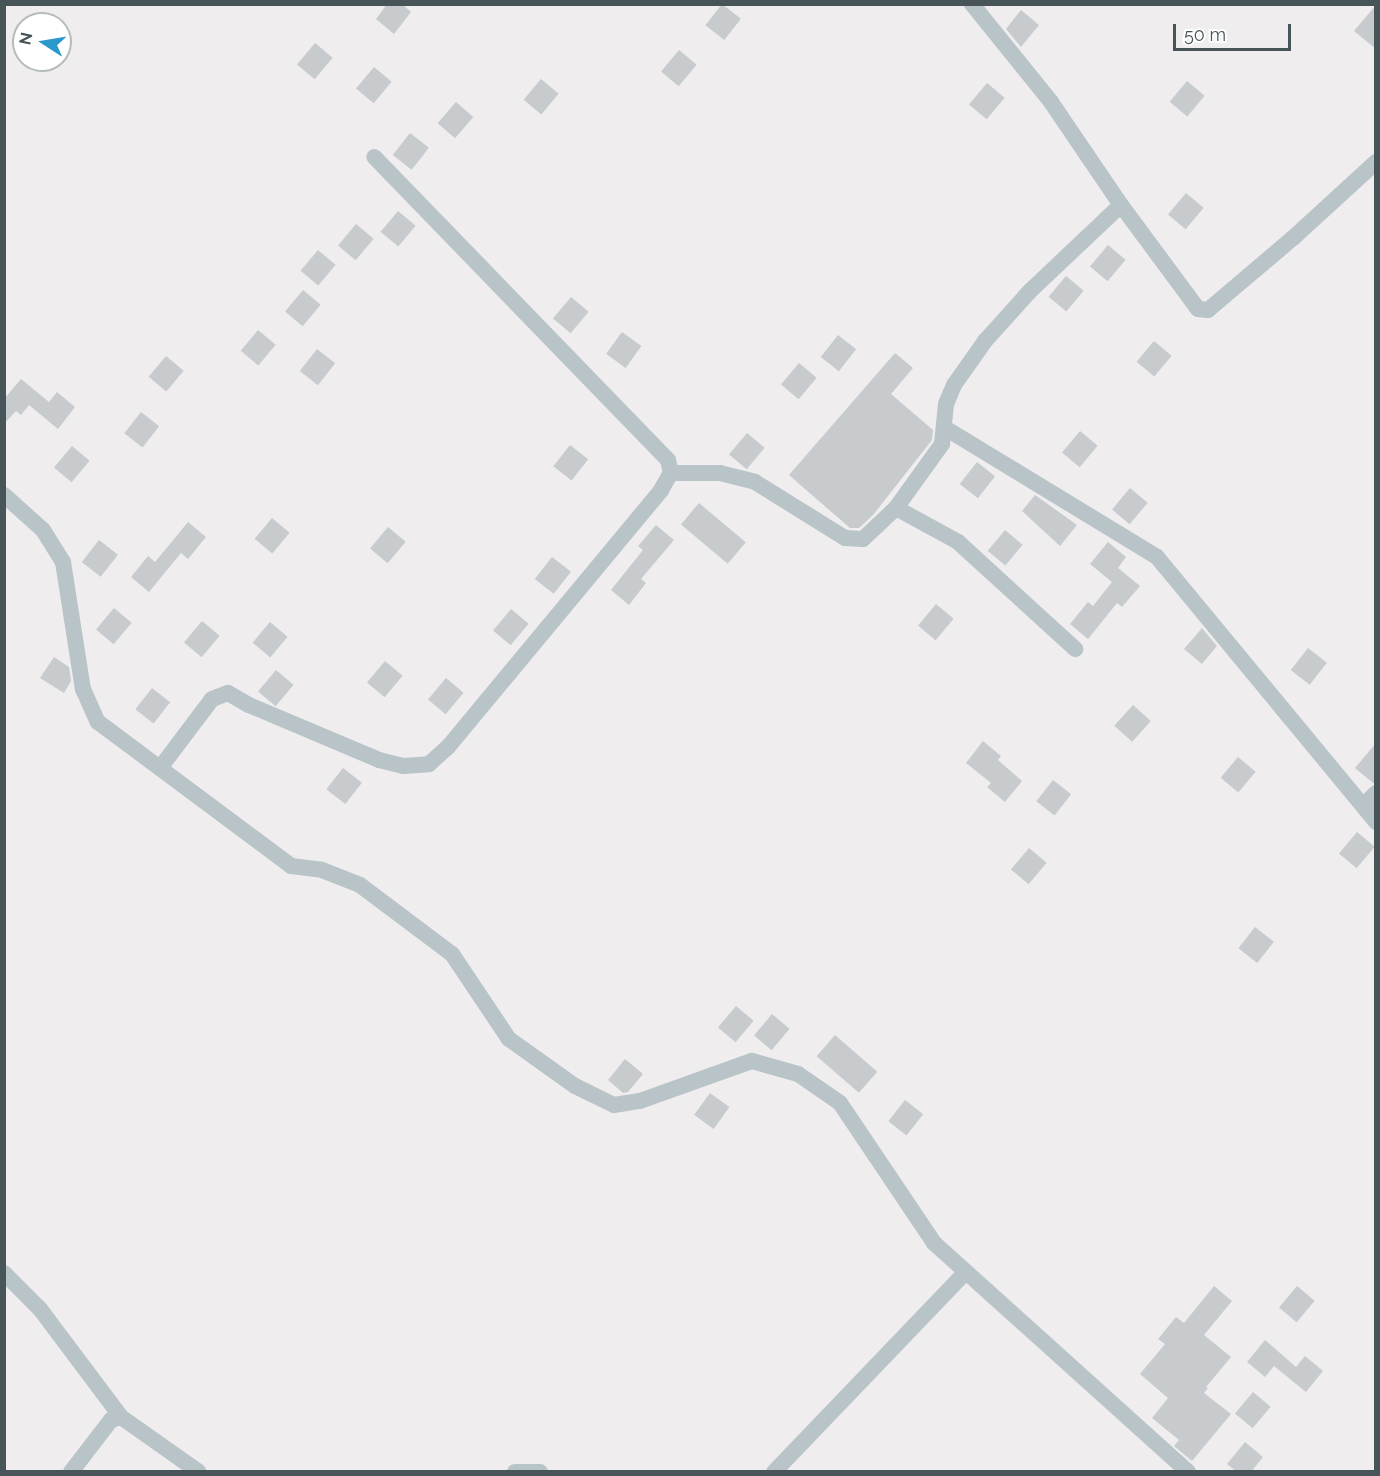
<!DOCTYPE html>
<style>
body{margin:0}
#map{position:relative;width:1380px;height:1476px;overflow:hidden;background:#efeded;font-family:Raleway,sans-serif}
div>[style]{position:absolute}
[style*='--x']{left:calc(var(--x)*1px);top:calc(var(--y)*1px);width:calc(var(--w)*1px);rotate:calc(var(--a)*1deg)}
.building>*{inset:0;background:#c7cbce;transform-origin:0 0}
.minor>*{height:16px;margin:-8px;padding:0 8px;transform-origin:8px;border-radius:8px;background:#b9c4c8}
span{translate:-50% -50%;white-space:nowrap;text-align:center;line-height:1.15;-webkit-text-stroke:4.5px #fff;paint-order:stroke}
.frame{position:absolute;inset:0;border:6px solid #475458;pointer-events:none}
.north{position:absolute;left:12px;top:12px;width:60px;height:60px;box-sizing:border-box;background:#fff;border:2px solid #b5bbbc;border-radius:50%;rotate:282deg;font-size:16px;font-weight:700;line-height:24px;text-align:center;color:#475458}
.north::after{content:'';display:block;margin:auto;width:21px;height:27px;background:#2b98cb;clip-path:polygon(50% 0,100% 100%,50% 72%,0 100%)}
.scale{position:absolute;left:1173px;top:24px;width:118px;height:27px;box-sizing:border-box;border:3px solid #475458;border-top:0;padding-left:8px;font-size:18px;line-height:21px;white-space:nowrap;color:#475458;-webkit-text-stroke:4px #fff;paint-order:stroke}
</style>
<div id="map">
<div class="building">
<i style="clip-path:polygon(387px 4px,402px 4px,411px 12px,394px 34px,376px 19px)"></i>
<i style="left:722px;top:4px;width:24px;height:27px;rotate:38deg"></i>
<i style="clip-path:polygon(1376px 5px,1376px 49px,1354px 31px)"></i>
<i style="clip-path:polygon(1021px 10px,1039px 25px,1021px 47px,1006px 29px)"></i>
<i style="left:315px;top:43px;width:23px;height:28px;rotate:40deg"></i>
<i style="left:679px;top:50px;width:23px;height:28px;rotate:40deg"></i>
<i style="left:374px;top:67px;width:23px;height:28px;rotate:40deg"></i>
<i style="left:541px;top:79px;width:23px;height:27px;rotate:40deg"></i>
<i style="left:1187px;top:81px;width:23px;height:27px;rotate:40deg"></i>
<i style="left:987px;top:83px;width:23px;height:28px;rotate:40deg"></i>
<i style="left:456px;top:102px;width:23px;height:28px;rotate:41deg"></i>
<i style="left:410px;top:133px;width:24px;height:28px;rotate:38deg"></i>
<i style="left:1186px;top:193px;width:23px;height:28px;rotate:40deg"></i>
<i style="left:398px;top:211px;width:23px;height:27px;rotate:40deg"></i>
<i style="left:356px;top:224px;width:23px;height:28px;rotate:40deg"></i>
<i style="left:1108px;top:245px;width:23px;height:28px;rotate:40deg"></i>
<i style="left:318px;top:250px;width:23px;height:27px;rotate:40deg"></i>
<i style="left:1066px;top:276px;width:23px;height:27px;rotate:40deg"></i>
<i style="left:303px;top:290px;width:23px;height:28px;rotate:40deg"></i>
<i style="left:571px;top:297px;width:23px;height:28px;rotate:40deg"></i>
<i style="left:258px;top:330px;width:23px;height:27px;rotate:40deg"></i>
<i style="left:622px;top:332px;width:24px;height:27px;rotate:36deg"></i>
<i style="left:838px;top:335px;width:23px;height:28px;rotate:38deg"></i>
<i style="left:1154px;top:341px;width:23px;height:27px;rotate:40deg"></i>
<i style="left:317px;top:349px;width:23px;height:28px;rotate:38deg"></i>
<i style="clip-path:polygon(895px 353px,913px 368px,891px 394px,933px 430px,932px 440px,873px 515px,859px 528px,850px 528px,789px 475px)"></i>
<i style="left:166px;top:356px;width:23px;height:27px;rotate:40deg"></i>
<i style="left:799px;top:363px;width:23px;height:28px;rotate:40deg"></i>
<i style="clip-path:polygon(21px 379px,49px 402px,57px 392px,75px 407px,58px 429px,29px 405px,21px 415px,16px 411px,4px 424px,4px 399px)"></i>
<i style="left:141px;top:412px;width:23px;height:27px;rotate:38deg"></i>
<i style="left:1080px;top:431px;width:23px;height:28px;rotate:40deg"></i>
<i style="left:747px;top:433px;width:23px;height:28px;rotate:40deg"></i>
<i style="left:570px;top:445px;width:23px;height:27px;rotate:38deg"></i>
<i style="left:72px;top:446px;width:23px;height:28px;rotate:40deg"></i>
<i style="left:977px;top:462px;width:23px;height:28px;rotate:38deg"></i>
<i style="left:1130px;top:488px;width:23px;height:28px;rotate:40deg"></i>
<i style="clip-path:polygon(1035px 495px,1077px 525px,1060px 546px,1022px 511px)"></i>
<i style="left:699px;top:503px;width:61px;height:28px;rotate:40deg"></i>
<i style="left:272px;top:518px;width:23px;height:27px;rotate:40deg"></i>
<i style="clip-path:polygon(188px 522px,206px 537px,188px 559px,181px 553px,149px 592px,131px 577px,148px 556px,155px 562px)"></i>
<i style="clip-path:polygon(656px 525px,674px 540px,641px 579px,646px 583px,629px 605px,611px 590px,643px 550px,638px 546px)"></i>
<i style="left:388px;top:527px;width:23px;height:28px;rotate:40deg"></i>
<i style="left:1005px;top:530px;width:23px;height:27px;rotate:40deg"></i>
<i style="left:99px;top:540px;width:24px;height:28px;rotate:38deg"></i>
<i style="clip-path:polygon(1108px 542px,1126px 557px,1118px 568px,1140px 586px,1122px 607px,1117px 603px,1088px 639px,1070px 624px,1088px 602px,1093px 606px,1112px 582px,1090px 564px)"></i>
<i style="left:552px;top:557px;width:24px;height:28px;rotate:38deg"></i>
<i style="left:936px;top:604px;width:23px;height:28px;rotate:40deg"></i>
<i style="left:114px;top:608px;width:23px;height:28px;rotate:40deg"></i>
<i style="left:511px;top:609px;width:23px;height:28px;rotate:40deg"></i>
<i style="left:202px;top:621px;width:23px;height:28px;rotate:40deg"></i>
<i style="left:270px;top:622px;width:23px;height:27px;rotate:40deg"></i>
<i style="clip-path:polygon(1202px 628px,1217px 646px,1202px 664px,1184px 649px)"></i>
<i style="left:1308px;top:648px;width:24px;height:28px;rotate:38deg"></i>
<i style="clip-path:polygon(54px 657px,69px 667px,71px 681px,64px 693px,40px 678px)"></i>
<i style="left:385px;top:661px;width:23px;height:28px;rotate:40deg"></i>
<i style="left:276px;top:670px;width:23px;height:28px;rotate:40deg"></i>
<i style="left:446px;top:678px;width:23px;height:28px;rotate:40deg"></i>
<i style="left:152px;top:688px;width:23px;height:27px;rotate:38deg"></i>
<i style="left:1133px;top:705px;width:24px;height:28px;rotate:42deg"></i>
<i style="clip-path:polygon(983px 741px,1001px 756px,998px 760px,1022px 781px,1005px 802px,987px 787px,991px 783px,966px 763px)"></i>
<i style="clip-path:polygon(1376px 743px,1376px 783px,1373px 783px,1355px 768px)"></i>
<i style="left:1238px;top:757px;width:23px;height:27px;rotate:40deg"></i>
<i style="left:343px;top:768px;width:24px;height:27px;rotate:38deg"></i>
<i style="left:1053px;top:780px;width:23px;height:27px;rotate:38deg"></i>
<i style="left:1357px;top:832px;width:23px;height:28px;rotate:40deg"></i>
<i style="left:1029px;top:848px;width:23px;height:28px;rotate:40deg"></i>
<i style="left:1255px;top:927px;width:24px;height:27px;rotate:38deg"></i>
<i style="left:736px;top:1006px;width:23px;height:28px;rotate:40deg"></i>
<i style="left:772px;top:1014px;width:23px;height:28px;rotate:40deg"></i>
<i style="left:835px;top:1035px;width:56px;height:28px;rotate:41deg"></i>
<i style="clip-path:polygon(625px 1059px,643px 1074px,628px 1092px,623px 1093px,608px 1080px)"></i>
<i style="left:710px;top:1093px;width:24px;height:27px;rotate:36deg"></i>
<i style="left:905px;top:1100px;width:23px;height:27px;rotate:38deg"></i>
<i style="clip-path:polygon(1214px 1286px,1232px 1301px,1204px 1335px,1231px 1357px,1206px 1387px,1208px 1388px,1204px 1393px,1231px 1414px,1192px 1461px,1174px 1446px,1179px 1440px,1152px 1418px,1168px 1398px,1140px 1374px,1165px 1344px,1158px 1339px,1176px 1317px,1184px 1323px)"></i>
<i style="left:1297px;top:1286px;width:23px;height:28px;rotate:40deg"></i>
<i style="clip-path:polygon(1265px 1340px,1296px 1367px,1305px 1356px,1323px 1371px,1306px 1392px,1274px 1366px,1265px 1377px,1247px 1362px)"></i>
<i style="left:1253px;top:1392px;width:23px;height:28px;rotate:40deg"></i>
<i style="clip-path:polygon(1245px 1442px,1263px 1457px,1251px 1472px,1237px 1472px,1227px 1464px)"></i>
</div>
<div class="minor">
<i style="--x:972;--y:4;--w:126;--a:51.1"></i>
<i style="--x:1051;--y:102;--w:125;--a:55.8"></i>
<i style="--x:1121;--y:205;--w:129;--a:53.5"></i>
<i style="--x:1198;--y:309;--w:10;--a:6"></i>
<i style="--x:1208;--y:310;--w:111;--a:-40.3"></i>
<i style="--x:1293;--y:238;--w:113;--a:-42.5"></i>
<i style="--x:945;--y:428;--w:248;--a:31.3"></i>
<i style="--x:1157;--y:557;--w:344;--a:50.4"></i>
<i style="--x:671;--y:473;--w:49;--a:0"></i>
<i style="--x:720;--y:473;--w:36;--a:14"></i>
<i style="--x:755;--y:482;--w:106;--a:31.9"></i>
<i style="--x:845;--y:538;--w:18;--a:3"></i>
<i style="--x:863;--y:539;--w:45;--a:-43.2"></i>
<i style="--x:896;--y:508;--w:79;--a:-54.3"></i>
<i style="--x:942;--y:444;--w:40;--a:-84.3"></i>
<i style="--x:946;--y:404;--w:21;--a:-67"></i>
<i style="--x:954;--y:385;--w:54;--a:-54.8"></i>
<i style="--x:985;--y:341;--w:67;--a:-48"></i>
<i style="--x:1030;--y:291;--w:125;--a:-43.4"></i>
<i style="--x:4;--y:495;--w:52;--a:41.9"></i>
<i style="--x:43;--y:530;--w:38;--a:58"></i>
<i style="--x:63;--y:562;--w:129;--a:81.1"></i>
<i style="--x:83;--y:689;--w:36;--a:66"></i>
<i style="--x:98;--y:722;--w:241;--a:36.7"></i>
<i style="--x:291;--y:866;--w:31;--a:7"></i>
<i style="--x:322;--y:870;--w:41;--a:21.5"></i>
<i style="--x:360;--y:885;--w:115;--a:36.9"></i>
<i style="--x:452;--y:954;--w:102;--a:56.2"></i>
<i style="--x:509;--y:1039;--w:81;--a:35.5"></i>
<i style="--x:575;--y:1086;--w:43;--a:26"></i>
<i style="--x:614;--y:1105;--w:26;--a:-9"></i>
<i style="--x:640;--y:1101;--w:119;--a:-19.7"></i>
<i style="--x:752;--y:1061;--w:48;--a:15.8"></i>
<i style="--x:798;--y:1074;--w:51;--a:34.6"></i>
<i style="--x:840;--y:1103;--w:169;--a:56.1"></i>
<i style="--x:934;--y:1243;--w:342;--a:42"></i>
<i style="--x:896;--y:508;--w:71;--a:28.7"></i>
<i style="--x:958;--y:542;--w:159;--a:42.4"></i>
<i style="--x:160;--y:768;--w:86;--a:-53"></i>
<i style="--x:212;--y:699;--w:17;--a:-21"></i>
<i style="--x:228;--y:693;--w:24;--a:30"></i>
<i style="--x:249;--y:705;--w:141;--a:22.9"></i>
<i style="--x:379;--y:760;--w:25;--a:14"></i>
<i style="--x:403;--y:766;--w:26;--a:-4"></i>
<i style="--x:429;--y:764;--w:25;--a:-42"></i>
<i style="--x:448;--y:747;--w:334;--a:-50.3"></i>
<i style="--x:661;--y:490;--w:20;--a:-60"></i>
<i style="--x:671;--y:473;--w:13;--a:-103"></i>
<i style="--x:668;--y:460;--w:422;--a:-134.1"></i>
<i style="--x:1364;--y:805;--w:17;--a:-45"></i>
<i style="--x:4;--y:1273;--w:51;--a:45"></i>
<i style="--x:40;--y:1309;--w:135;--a:53.1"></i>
<i style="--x:71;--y:1472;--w:66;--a:-52.4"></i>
<i style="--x:111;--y:1420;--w:10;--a:-17"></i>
<i style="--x:121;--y:1417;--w:95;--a:35.2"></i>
<i style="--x:515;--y:1472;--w:25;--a:0"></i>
<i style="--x:774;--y:1472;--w:277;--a:-46.2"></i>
</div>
<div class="frame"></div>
<div class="north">N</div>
<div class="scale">50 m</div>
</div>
